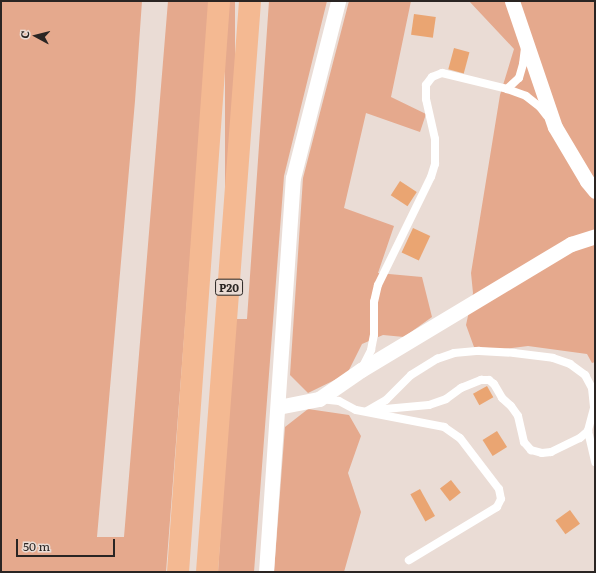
<!DOCTYPE html>
<meta charset="utf-8">
<style>
body{margin:0}
#map{position:relative;width:596px;height:573px;overflow:hidden;background:#eadcd5;font-family:Literata,serif}
div>[style]{position:absolute}
[style*='--x']{left:calc(var(--x)*1px);top:calc(var(--y)*1px);width:calc(var(--w)*1px);rotate:calc(var(--a)*1deg)}
.green>*{inset:0;background:#e5a98d;transform-origin:0 0}
.building>*{inset:0;background:#eaa572;transform-origin:0 0}
.service>*{height:8px;margin:-4px;padding:0 4px;transform-origin:4px;border-radius:4px;background:#fff}
.minor>*{height:15px;margin:-7.5px;padding:0 7.5px;transform-origin:7.5px;border-radius:7.5px;background:#fff}
.primary>*{height:22px;margin:-11px;padding:0 11px;transform-origin:11px;border-radius:11px;background:#f4b992}
span{translate:-50% -50%;white-space:nowrap;text-align:center;line-height:1.15;-webkit-text-stroke:4px #eadcd5;paint-order:stroke}
.shield-label span{padding:1px 3px;background:#eadcd5;border:1px solid;border-radius:3px;-webkit-text-stroke-width:0}
.shield-label{font-size:11px;color:#2a2523;font-weight:700}
.frame{position:absolute;inset:0;border:2px solid #2a2523;pointer-events:none}
.north{position:absolute;left:16px;top:16px;width:40px;height:40px;-webkit-text-stroke:3px #eadcd5;paint-order:stroke;rotate:277deg;font-size:11px;font-weight:700;line-height:16px;text-align:center;color:#2a2523}
.north::after{content:'';display:block;margin:auto;width:14px;height:18px;background:#2a2523;clip-path:polygon(50% 0,100% 100%,50% 72%,0 100%)}
.scale{position:absolute;left:16px;top:539px;width:99px;height:18px;box-sizing:border-box;border:2px solid #2a2523;border-top:0;padding-left:5px;font-size:12px;line-height:14px;white-space:nowrap;color:#2a2523;-webkit-text-stroke:3px #eadcd5;paint-order:stroke}
</style>
<div id="map">
<div class="green">
<i style="clip-path:polygon(1px 1px,142px 1px,135px 101px,97px 537px,124px 537px,168px 1px,210px 1px,166px 572px,1px 572px)"></i>
<i style="left:225px;top:1px;width:10px;height:572px"></i>
<i style="clip-path:polygon(269px 1px,327px 1px,284px 176px,254px 572px,218px 572px,234px 319px,247px 319px)"></i>
<i style="clip-path:polygon(349px 1px,411px 1px,391px 97px,426px 114px,420px 132px,366px 113px,344px 208px,394px 226px,378px 273px,422px 277px,432px 317px,404px 337px,383px 335px,362px 344px,347px 374px,308px 393px,290px 375px,303px 178px)"></i>
<i style="clip-path:polygon(469px 1px,595px 1px,595px 362px,592px 363px,587px 354px,528px 346px,504px 349px,474px 347px,466px 325px,473px 293px,471px 273px,500px 95px,514px 49px)"></i>
<i style="clip-path:polygon(308px 409px,349px 415px,361px 436px,348px 473px,361px 512px,344px 572px,274px 572px,285px 427px)"></i>
</div>
<div class="building">
<i style="left:414px;top:14px;width:22px;height:21px;rotate:8deg"></i>
<i style="left:454px;top:48px;width:16px;height:22px;rotate:15deg"></i>
<i style="left:400px;top:181px;width:20px;height:17px;rotate:33deg"></i>
<i style="left:413px;top:228px;width:19px;height:27px;rotate:25deg"></i>
<i style="left:487px;top:386px;width:13px;height:16px;rotate:61deg"></i>
<i style="left:497px;top:431px;width:19px;height:17px;rotate:58deg"></i>
<i style="left:451px;top:480px;width:16px;height:14px;rotate:52deg"></i>
<i style="left:420px;top:489px;width:31px;height:11px;rotate:61deg"></i>
<i style="left:570px;top:510px;width:17px;height:18px;rotate:54deg"></i>
</div>
<div class="service">
<i style="--x:507;--y:89;--w:20;--a:20"></i>
<i style="--x:526;--y:96;--w:18;--a:38"></i>
<i style="--x:540;--y:107;--w:11;--a:52"></i>
<i style="--x:363;--y:366;--w:18;--a:-63"></i>
<i style="--x:371;--y:350;--w:15;--a:-79"></i>
<i style="--x:374;--y:335;--w:33;--a:-90"></i>
<i style="--x:374;--y:302;--w:17;--a:-77"></i>
<i style="--x:378;--y:285;--w:120;--a:-63.9"></i>
<i style="--x:431;--y:177;--w:14;--a:-73"></i>
<i style="--x:435;--y:164;--w:25;--a:-90"></i>
<i style="--x:435;--y:139;--w:41;--a:-102.7"></i>
<i style="--x:426;--y:99;--w:14;--a:-90"></i>
<i style="--x:426;--y:85;--w:10;--a:-53"></i>
<i style="--x:432;--y:77;--w:11;--a:-22"></i>
<i style="--x:442;--y:73;--w:67;--a:13.8"></i>
<i style="--x:507;--y:89;--w:16;--a:-43"></i>
<i style="--x:519;--y:78;--w:15;--a:-74"></i>
<i style="--x:523;--y:64;--w:16;--a:-83"></i>
<i style="--x:320;--y:399;--w:19;--a:6"></i>
<i style="--x:339;--y:401;--w:19;--a:28"></i>
<i style="--x:356;--y:410;--w:90;--a:10.9"></i>
<i style="--x:444;--y:427;--w:19;--a:35"></i>
<i style="--x:460;--y:438;--w:64;--a:52.6"></i>
<i style="--x:499;--y:489;--w:10;--a:79"></i>
<i style="--x:501;--y:499;--w:9;--a:117"></i>
<i style="--x:497;--y:507;--w:103;--a:148.9"></i>
<i style="--x:374;--y:410;--w:55;--a:-5.2"></i>
<i style="--x:429;--y:405;--w:18;--a:-19"></i>
<i style="--x:446;--y:399;--w:19;--a:-36"></i>
<i style="--x:461;--y:388;--w:22;--a:-22"></i>
<i style="--x:481;--y:380;--w:8;--a:0"></i>
<i style="--x:489;--y:380;--w:6;--a:39"></i>
<i style="--x:494;--y:384;--w:16;--a:60"></i>
<i style="--x:502;--y:398;--w:12;--a:42"></i>
<i style="--x:511;--y:406;--w:12;--a:55"></i>
<i style="--x:518;--y:416;--w:27;--a:77"></i>
<i style="--x:524;--y:442;--w:11;--a:49"></i>
<i style="--x:531;--y:450;--w:11;--a:15"></i>
<i style="--x:542;--y:453;--w:9;--a:-6"></i>
<i style="--x:551;--y:452;--w:32;--a:-26"></i>
<i style="--x:580;--y:438;--w:11;--a:-41"></i>
<i style="--x:367;--y:411;--w:22;--a:-30"></i>
<i style="--x:386;--y:400;--w:35;--a:-45"></i>
<i style="--x:411;--y:375;--w:31;--a:-32"></i>
<i style="--x:437;--y:359;--w:18;--a:-19"></i>
<i style="--x:454;--y:353;--w:25;--a:-5"></i>
<i style="--x:479;--y:351;--w:35;--a:3"></i>
<i style="--x:514;--y:353;--w:39;--a:7"></i>
<i style="--x:553;--y:358;--w:18;--a:19"></i>
<i style="--x:570;--y:364;--w:19;--a:36"></i>
<i style="--x:585;--y:375;--w:15;--a:62"></i>
<i style="--x:592;--y:388;--w:20;--a:84"></i>
<i style="--x:594;--y:408;--w:24;--a:105"></i>
<i style="--x:588;--y:431;--w:32;--a:77"></i>
</div>
<div class="minor">
<i style="--x:512;--y:1;--w:133;--a:71.2"></i>
<i style="--x:555;--y:127;--w:63;--a:59.3"></i>
<i style="--x:587;--y:181;--w:13;--a:51"></i>
<i style="--x:278;--y:407;--w:42;--a:-11"></i>
<i style="--x:319;--y:399;--w:51;--a:-34.6"></i>
<i style="--x:361;--y:370;--w:245;--a:-31"></i>
<i style="--x:571;--y:244;--w:25;--a:-18"></i>
<i style="--x:266;--y:572;--w:395;--a:-86.1"></i>
<i style="--x:293;--y:178;--w:183;--a:-75.7"></i>
</div>
<div class="primary">
<i style="--x:178;--y:572;--w:572;--a:-85.89"></i>
<i style="--x:207;--y:572;--w:573;--a:-85.69"></i>
</div>
<div class="shield-label">
<span style="left:229px;top:287px">Р20</span>
</div>
<div class="frame"></div>
<div class="north">С</div>
<div class="scale">50 m</div>
</div>
